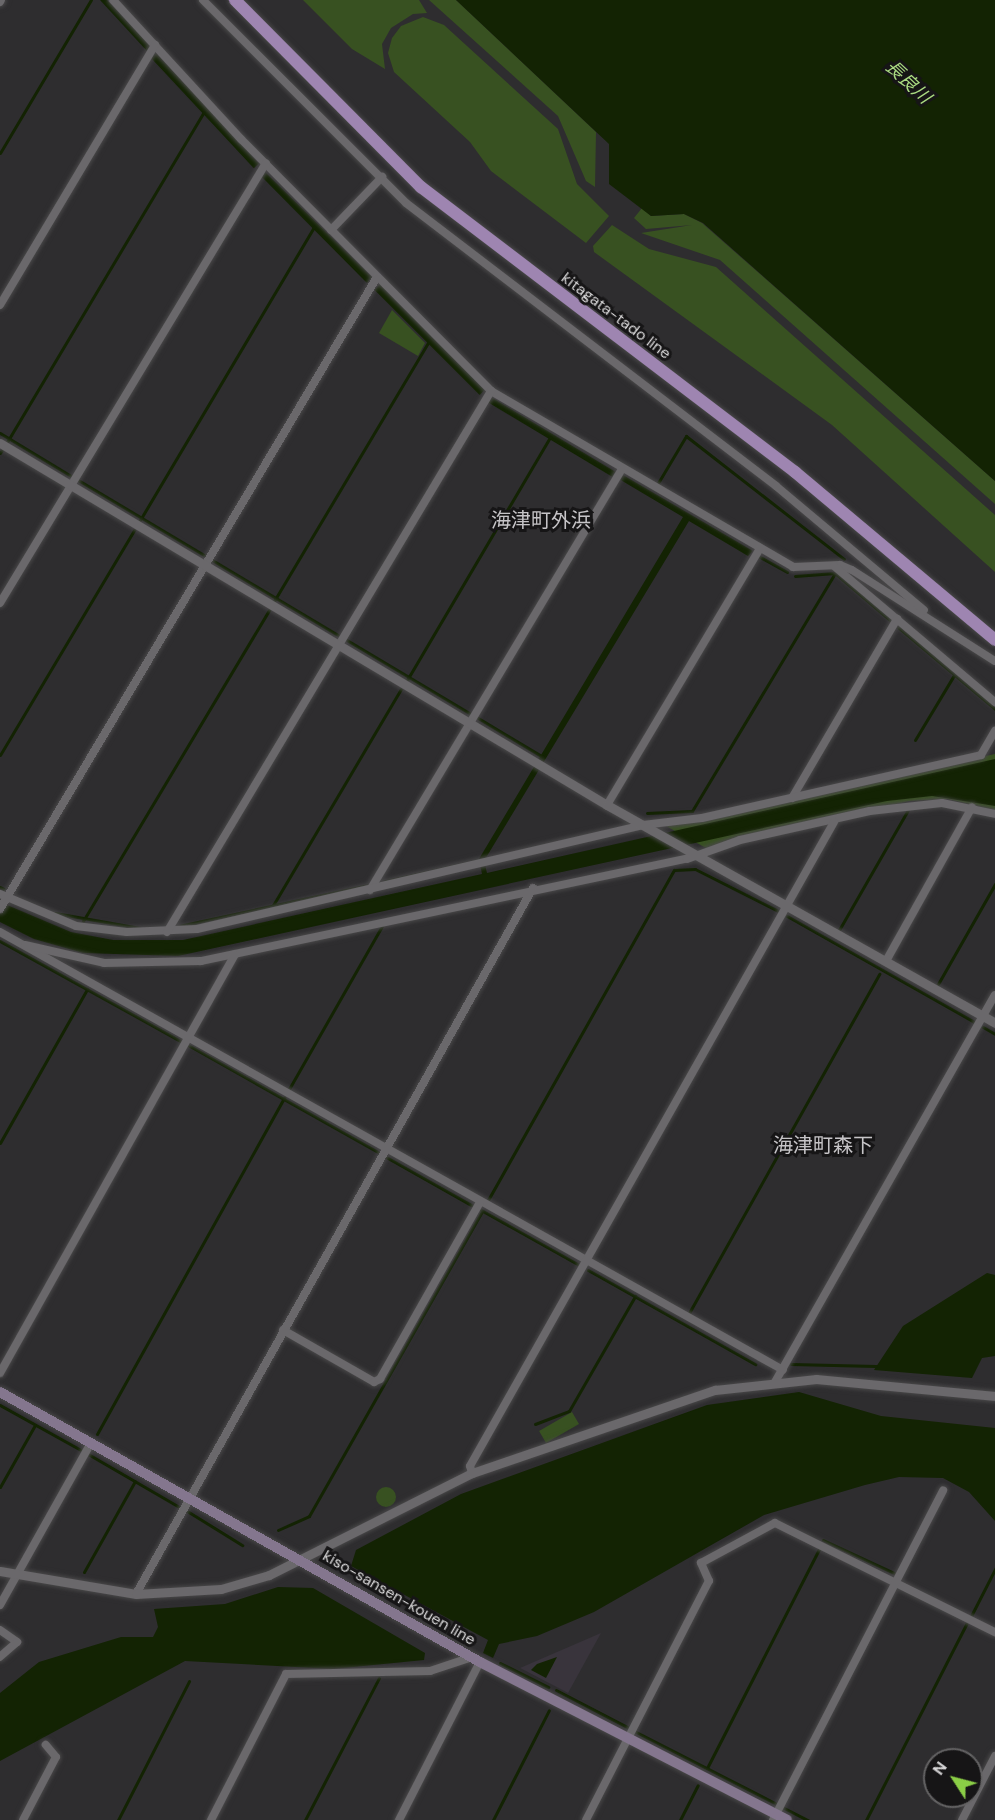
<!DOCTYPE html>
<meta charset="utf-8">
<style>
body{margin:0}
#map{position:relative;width:995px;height:1820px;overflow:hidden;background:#2e2d2f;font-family:"DM Sans","Noto Sans JP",sans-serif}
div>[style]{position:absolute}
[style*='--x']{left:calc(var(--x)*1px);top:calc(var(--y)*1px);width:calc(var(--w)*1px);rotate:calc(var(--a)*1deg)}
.built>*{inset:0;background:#39343c}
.green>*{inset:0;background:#385121;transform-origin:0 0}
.round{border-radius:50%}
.water>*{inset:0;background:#132303;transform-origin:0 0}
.stream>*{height:3px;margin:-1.5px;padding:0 1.5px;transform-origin:1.5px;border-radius:1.5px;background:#132303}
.roads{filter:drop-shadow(0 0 2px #494849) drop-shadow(0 0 2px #494849)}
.minor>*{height:8px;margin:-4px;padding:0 4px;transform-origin:4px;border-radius:4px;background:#6a686b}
.tertiary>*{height:9px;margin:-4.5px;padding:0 4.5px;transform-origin:4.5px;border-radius:4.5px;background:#6a686b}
.secondary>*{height:10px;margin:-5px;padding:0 5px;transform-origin:5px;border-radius:5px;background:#84768e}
.primary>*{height:12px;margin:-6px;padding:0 6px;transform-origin:6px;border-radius:6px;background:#9e85b1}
span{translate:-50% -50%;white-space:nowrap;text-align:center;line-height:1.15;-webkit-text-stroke:6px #161516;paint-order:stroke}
.street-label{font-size:16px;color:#d9d8d9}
.water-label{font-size:18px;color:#a9da81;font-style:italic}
.quarter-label{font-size:20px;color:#c6c4c7}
.north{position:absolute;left:923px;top:1748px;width:60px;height:60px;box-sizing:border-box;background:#161516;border:2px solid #646364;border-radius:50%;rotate:306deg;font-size:16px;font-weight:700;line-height:24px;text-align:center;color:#d9d8d9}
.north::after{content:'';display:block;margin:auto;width:21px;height:27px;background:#8bce46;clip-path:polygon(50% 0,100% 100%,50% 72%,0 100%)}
</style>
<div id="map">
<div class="built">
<i style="clip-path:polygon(601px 1633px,568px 1693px,520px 1668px)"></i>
</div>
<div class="green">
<i style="clip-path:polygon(303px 0,419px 0,427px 13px,413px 14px,391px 28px,382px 44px,385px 69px,352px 49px)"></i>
<i style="clip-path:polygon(429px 0,456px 0,596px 132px,595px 187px,586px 181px,558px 116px)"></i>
<i style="clip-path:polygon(423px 17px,444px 25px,558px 129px,577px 184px,609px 216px,586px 243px,491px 171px,470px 142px,394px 72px,388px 53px,392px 38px,401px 26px)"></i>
<i style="clip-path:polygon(642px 208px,651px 216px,684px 214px,702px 223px,995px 481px,995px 504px,720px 260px,641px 233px,692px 225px,646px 229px,634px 218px)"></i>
<i style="clip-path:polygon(612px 225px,649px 249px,716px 267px,995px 515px,995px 572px,832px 425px,594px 252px,593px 246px)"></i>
<i style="clip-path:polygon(392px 310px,425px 343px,418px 356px,379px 333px)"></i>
<i style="clip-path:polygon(995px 754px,995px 810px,947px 799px,909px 801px,706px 848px,666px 826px)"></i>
<i style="left:572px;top:1412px;width:14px;height:38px;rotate:60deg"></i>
<i class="round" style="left:376px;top:1487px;width:20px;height:20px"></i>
</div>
<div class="water">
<i style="clip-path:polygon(100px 0,107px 0,150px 46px,147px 51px)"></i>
<i style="clip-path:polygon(456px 0,995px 0,995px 481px,703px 223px,684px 214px,651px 216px,609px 184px,609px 144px)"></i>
<i style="left:156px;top:53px;width:151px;height:7px;rotate:47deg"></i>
<i style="clip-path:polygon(264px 171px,372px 277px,367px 283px,259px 174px)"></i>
<i style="left:380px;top:284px;width:149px;height:8px;rotate:45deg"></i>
<i style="left:491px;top:397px;width:145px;height:6px;rotate:31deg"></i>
<i style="clip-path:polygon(623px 475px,753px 551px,748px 556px,689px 521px,484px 861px,487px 873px,995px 759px,995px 806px,932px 796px,887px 801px,178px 956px,83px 953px,34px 939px,0 922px,0 902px,71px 932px,113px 940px,183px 940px,482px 874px,479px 859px,683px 517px,619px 479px)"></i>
<i style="clip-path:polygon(987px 1273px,995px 1275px,995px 1356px,982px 1358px,972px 1378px,874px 1370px,903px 1326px)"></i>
<i style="clip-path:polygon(799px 1392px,881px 1416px,995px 1428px,995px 1521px,969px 1492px,943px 1478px,899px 1477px,865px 1485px,764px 1515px,594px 1612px,537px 1636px,499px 1644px,493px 1658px,483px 1653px,488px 1640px,351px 1566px,356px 1550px,461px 1494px,707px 1405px)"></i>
<i style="clip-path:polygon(278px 1587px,313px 1588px,425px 1653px,424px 1660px,333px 1669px,185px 1661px,0 1761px,0 1693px,39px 1662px,121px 1637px,153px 1637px,158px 1627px,154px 1609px,225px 1604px)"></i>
<i style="clip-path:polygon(557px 1657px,546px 1678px,531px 1670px,537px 1664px)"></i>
</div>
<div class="stream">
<i style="--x:0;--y:153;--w:178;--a:-59.3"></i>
<i style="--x:0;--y:433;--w:83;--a:31.2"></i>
<i style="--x:7;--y:442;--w:384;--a:-59.2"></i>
<i style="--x:0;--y:453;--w:4;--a:-56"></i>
<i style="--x:78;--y:480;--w:147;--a:30.8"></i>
<i style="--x:658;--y:483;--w:55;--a:-59.2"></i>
<i style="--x:686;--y:436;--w:200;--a:37.9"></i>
<i style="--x:140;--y:520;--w:341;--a:-59.3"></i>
<i style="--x:760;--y:557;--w:31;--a:29"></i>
<i style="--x:212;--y:560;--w:147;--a:30.8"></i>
<i style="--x:795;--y:576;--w:40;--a:-4.3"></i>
<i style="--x:835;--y:573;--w:74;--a:40.6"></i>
<i style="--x:274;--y:601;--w:303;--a:-59.2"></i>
<i style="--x:898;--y:627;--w:127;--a:40.2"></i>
<i style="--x:345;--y:639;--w:147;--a:30.8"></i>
<i style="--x:407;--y:680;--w:282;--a:-59.5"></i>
<i style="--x:478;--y:718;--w:76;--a:31"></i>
<i style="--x:915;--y:740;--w:76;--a:-59"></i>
<i style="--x:0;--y:755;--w:262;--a:-59.2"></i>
<i style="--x:647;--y:813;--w:45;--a:-2.5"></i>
<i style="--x:692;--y:811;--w:278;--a:-59"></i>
<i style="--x:382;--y:882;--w:100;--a:-12.7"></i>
<i style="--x:0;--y:887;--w:4;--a:27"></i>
<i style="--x:272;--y:907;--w:253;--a:-59.4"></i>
<i style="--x:55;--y:913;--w:86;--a:10"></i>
<i style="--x:787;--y:916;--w:217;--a:29.5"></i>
<i style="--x:83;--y:921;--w:362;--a:-59.1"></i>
<i style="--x:179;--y:926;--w:193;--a:-12.2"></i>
<i style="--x:839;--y:930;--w:138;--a:-60.1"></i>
<i style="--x:0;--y:941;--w:208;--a:29"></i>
<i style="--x:938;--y:984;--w:115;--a:-60.3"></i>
<i style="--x:983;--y:1027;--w:14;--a:30"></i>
<i style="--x:188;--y:1045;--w:220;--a:29.4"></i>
<i style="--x:289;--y:1089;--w:188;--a:-60.3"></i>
<i style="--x:0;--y:1143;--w:177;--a:-60.5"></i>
<i style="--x:386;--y:1157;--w:100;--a:29.4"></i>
<i style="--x:488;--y:1200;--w:379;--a:-60.6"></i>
<i style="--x:674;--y:870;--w:21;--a:-3"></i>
<i style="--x:695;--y:869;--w:93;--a:26.8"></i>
<i style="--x:481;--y:1210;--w:112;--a:29.3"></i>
<i style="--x:588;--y:1270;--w:192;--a:29.4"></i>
<i style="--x:689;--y:1313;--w:389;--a:-60.7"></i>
<i style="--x:791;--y:1364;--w:85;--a:1.3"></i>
<i style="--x:0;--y:1405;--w:93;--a:29.1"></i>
<i style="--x:535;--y:1424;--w:36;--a:-21"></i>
<i style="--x:569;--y:1411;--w:133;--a:-60.1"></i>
<i style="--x:97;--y:1434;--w:385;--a:-60.9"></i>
<i style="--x:88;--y:1454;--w:105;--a:30.2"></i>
<i style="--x:0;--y:1487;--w:71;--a:-60.6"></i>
<i style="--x:187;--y:1511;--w:65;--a:31.7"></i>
<i style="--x:278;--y:1530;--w:34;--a:-24"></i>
<i style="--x:309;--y:1516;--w:351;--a:-60.4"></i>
<i style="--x:823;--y:1540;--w:78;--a:24.9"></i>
<i style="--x:84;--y:1572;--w:104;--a:-60.7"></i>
<i style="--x:971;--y:1616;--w:53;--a:-62.9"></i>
<i style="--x:500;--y:1663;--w:54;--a:26.6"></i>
<i style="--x:556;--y:1690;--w:82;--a:27.5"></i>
<i style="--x:636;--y:1732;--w:158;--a:27.1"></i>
<i style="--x:707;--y:1768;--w:248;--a:-62.9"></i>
<i style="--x:784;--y:1808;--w:27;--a:27"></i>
<i style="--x:118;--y:1820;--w:156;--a:-62.9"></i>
<i style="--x:305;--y:1820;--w:160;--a:-62.5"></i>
<i style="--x:493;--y:1820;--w:123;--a:-63"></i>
<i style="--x:680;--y:1820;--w:39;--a:-63"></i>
<i style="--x:866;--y:1820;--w:221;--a:-62.9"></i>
</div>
<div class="roads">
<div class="minor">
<i style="--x:113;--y:0;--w:189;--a:47.4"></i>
<i style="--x:241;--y:139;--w:355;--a:45.2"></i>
<i style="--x:491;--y:391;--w:350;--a:30.2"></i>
<i style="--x:793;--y:567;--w:47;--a:-2.4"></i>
<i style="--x:840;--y:565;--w:13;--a:23"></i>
<i style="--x:852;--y:570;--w:169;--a:32.5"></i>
<i style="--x:203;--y:0;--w:287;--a:45"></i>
<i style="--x:406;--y:203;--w:466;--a:37.4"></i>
<i style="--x:776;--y:486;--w:193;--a:40"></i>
<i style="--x:0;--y:2;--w:2;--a:-63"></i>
<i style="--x:331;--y:230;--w:74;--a:-46.1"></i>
<i style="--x:0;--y:305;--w:303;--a:-59.2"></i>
<i style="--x:834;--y:566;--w:211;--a:40.2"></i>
<i style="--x:0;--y:603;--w:514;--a:-58.85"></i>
<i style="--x:792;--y:798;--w:208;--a:-59.6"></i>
<i style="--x:607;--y:805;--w:299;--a:-59.2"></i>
<i style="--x:370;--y:890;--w:491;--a:-59.1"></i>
<i style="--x:0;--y:894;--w:82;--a:22.8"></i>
<i style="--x:76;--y:926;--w:51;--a:6.7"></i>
<i style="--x:127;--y:932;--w:70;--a:-2.5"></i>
<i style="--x:197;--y:929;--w:458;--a:-13.1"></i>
<i style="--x:643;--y:825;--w:59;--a:-6.8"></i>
<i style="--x:702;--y:818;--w:286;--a:-12.7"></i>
<i style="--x:981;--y:755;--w:28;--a:-60"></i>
<i style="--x:0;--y:909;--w:736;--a:-59.18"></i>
<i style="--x:0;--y:932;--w:897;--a:29.22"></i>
<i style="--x:167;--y:932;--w:631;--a:-59.08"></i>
<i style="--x:25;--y:945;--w:81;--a:12.8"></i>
<i style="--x:104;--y:963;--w:97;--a:-1.2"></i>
<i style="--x:201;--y:961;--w:497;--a:-11.9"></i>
<i style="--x:687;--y:859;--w:56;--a:-19.7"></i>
<i style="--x:740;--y:840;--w:133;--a:-12.6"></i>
<i style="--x:870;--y:811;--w:72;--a:-6.3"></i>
<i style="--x:942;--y:803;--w:54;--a:11.7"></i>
<i style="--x:886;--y:961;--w:176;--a:-60.8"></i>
<i style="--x:283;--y:1330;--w:105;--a:29.7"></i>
<i style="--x:374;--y:1382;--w:7;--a:-27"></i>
<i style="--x:380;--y:1379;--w:203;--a:-60.5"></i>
<i style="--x:0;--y:1373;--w:480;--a:-60.7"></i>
<i style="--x:775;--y:1382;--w:445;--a:-60.4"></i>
<i style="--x:472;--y:1473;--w:7;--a:-106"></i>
<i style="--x:470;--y:1466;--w:740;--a:-60.52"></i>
<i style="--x:136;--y:1594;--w:810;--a:-60.65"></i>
<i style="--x:0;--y:1605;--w:186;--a:-60.7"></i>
<i style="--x:0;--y:1630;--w:21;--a:35"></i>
<i style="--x:17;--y:1642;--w:23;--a:139"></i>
<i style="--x:23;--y:1820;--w:71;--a:-62.4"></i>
<i style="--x:56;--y:1757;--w:16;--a:-130"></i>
<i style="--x:211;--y:1820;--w:164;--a:-62.8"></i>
<i style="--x:286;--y:1674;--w:144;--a:-1.2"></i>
<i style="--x:430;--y:1671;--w:44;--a:-18.4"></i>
<i style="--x:399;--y:1820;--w:178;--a:-62.9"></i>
<i style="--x:586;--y:1820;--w:269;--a:-62.8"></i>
<i style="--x:709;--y:1581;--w:20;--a:-114"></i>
<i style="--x:701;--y:1563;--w:84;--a:-28.4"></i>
<i style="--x:775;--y:1523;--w:246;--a:26.4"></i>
<i style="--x:773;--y:1820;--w:371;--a:-62.7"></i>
<i style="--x:962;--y:1820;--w:72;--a:-62.7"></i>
</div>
<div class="tertiary">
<i style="--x:0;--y:443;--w:707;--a:30.81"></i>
<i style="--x:607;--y:805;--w:445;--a:29.3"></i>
<i style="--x:0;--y:1571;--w:138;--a:9.6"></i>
<i style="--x:136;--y:1594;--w:85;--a:-3.4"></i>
<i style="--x:221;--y:1589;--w:50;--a:-16.3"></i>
<i style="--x:269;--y:1575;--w:227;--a:-26.7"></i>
<i style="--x:472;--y:1473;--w:257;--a:-18.9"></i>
<i style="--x:715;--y:1390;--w:102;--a:-6.2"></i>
<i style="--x:816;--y:1379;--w:180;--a:5.4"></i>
</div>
<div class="secondary">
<i style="--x:0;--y:1392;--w:551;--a:29.36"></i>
<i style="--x:480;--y:1662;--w:345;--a:27.2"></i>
</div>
<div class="primary">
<i style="--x:235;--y:0;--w:264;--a:45.2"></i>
<i style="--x:421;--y:187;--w:470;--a:37.3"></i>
<i style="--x:795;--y:472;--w:261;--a:40"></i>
</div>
</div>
<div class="street-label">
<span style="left:616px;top:316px;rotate:37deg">kitagata-tado line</span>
<span style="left:399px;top:1598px;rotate:30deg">kiso-sansen-kouen line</span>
</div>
<div class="water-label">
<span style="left:908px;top:82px;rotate:43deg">長良川</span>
</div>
<div class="quarter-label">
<span style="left:541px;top:520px">海津町外浜</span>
<span style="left:823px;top:1145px">海津町森下</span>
</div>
<div class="north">N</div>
</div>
